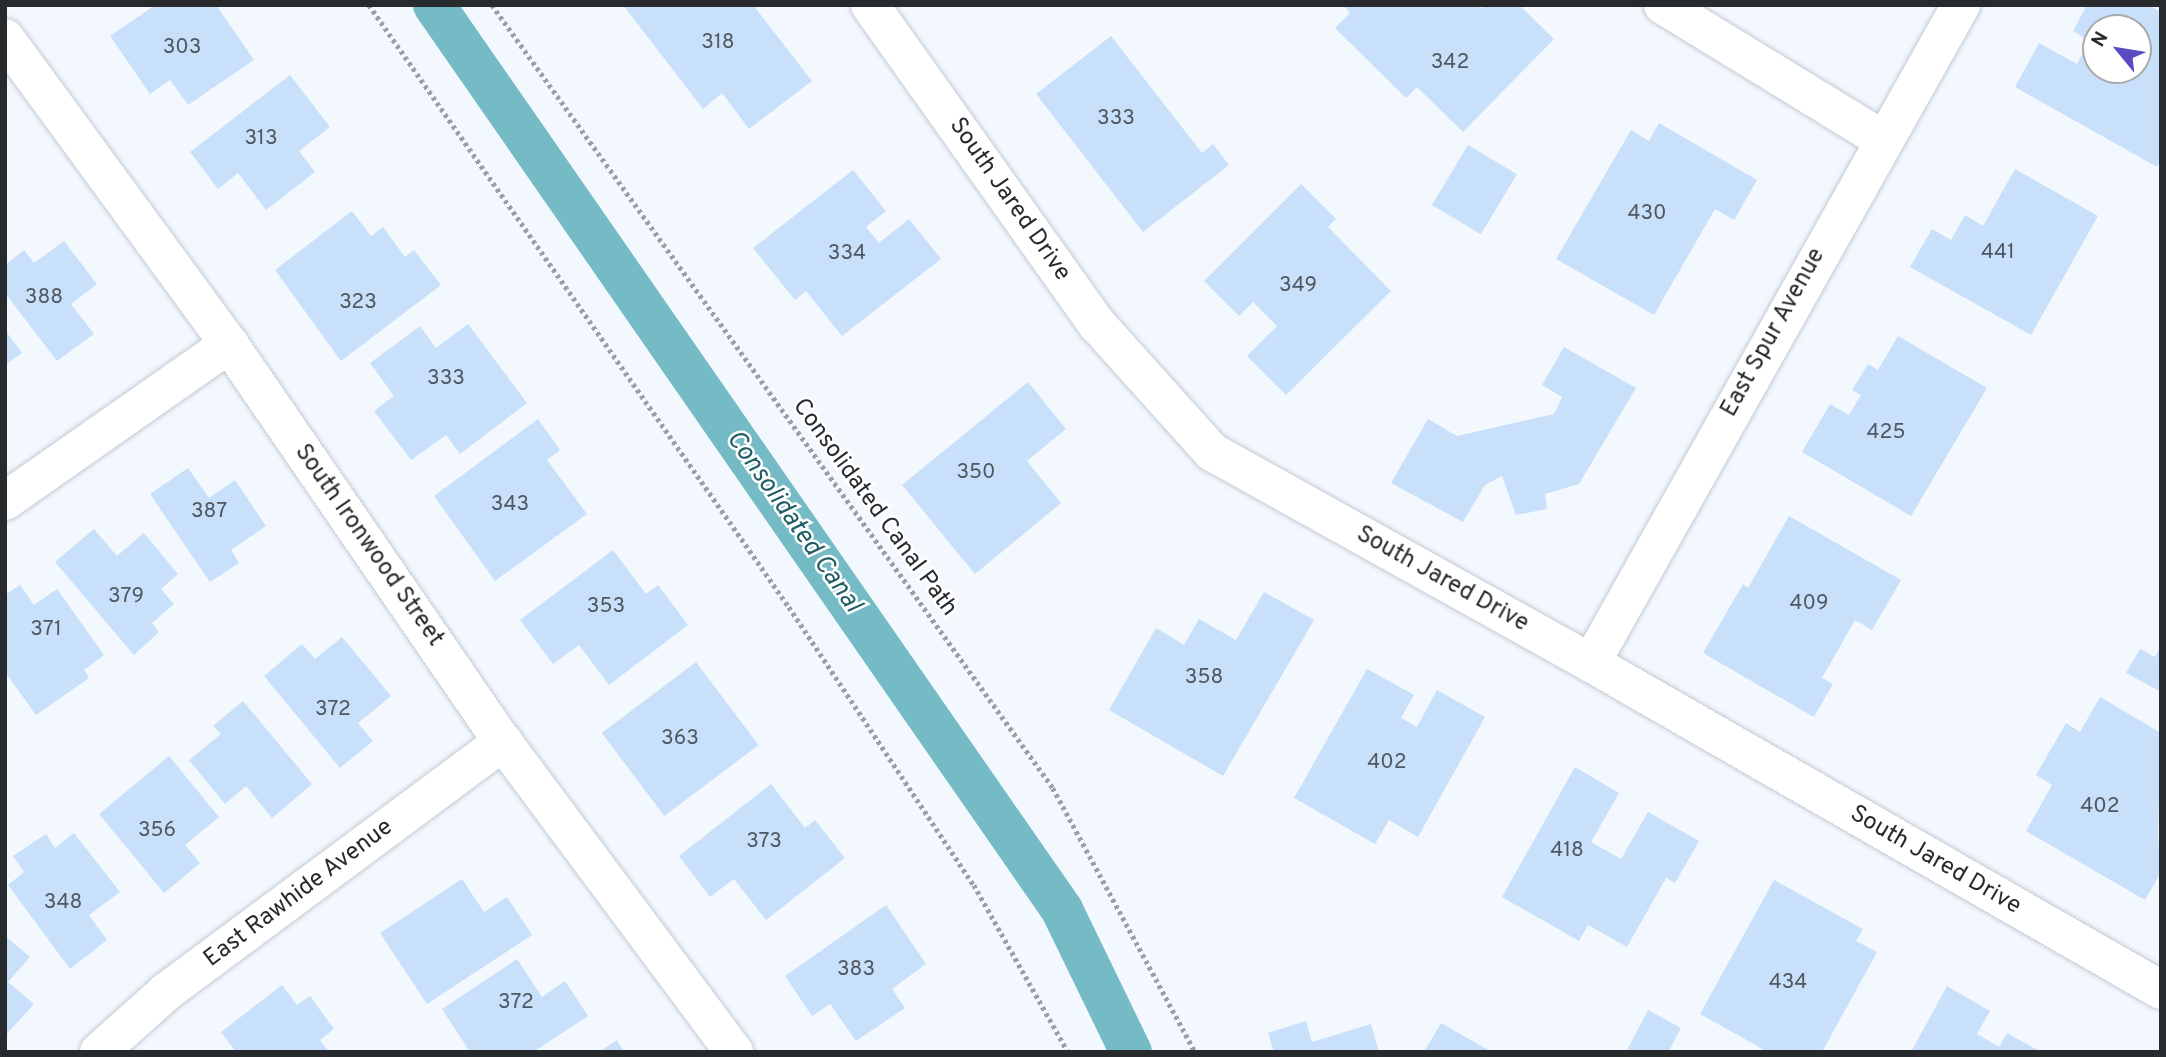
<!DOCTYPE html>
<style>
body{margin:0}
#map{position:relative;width:2166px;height:1057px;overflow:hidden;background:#f3f8fe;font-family:Overpass,sans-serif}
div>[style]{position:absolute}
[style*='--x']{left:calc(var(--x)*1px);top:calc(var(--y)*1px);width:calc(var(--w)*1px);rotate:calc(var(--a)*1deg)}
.canal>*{height:42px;margin:-21px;padding:0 21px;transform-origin:21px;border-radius:21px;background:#74bbc6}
.building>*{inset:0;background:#c8e0fa;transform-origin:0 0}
.path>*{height:4.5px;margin-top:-2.25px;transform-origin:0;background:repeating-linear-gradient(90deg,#9b9fa4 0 3.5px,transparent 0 7px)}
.roads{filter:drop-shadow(0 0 2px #c2cad3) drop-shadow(0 0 2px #c2cad3)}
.minor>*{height:38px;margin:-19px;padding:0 19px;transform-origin:19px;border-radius:19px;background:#fff}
span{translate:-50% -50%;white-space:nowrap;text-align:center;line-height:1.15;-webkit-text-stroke:5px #fff;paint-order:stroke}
.number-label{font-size:21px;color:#505861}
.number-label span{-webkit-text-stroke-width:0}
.street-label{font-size:24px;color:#282b2e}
.water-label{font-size:26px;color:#215d65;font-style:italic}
.frame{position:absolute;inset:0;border:7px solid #282b2e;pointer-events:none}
.north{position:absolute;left:2082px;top:14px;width:70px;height:70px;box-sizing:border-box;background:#fff;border:2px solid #a9aaab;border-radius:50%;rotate:300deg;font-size:19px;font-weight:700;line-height:28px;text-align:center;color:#282b2e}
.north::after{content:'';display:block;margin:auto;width:24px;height:32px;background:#5a4bc3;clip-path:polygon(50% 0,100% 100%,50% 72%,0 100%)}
</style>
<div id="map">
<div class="canal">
<i style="--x:434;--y:5;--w:1102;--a:55.24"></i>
<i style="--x:1062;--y:910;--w:158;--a:64.1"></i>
</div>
<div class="building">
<i style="clip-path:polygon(155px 5px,216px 5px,254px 60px,188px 105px,170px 80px,150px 94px,110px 36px)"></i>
<i style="clip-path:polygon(623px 5px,753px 5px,812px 81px,749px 129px,722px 93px,703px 109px)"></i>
<i style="clip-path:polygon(1343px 5px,1479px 5px,1482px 9px,1485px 5px,1519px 5px,1554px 39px,1463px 132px,1417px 87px,1406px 98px,1335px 28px,1350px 13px)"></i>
<i style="clip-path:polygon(evenodd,2087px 5px,2148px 5px,2161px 12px,2161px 160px,2157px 167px,2015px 87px,2039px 43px,2077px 64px,2089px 41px,2073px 31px,2087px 5px,2096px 28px,2138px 28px,2138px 70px,2096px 70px,2096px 28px)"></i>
<i style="clip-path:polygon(1111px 36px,1202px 153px,1213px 144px,1229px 165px,1143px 232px,1036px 94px)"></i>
<i style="clip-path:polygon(290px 75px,330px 127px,299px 151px,315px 172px,266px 210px,238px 173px,218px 189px,190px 152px)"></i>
<i style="clip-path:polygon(1659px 123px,1757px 180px,1734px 220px,1715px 209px,1654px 315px,1556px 259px,1631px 130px,1649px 141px)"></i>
<i style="left:1468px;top:145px;width:57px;height:70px;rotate:31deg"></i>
<i style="clip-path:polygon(2015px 169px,2098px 216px,2031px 335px,1910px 267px,1932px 229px,1951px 240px,1965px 215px,1983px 226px)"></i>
<i style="clip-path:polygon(853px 170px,886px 211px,866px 227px,879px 243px,909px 219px,941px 259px,842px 336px,806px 291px,795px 300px,753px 248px)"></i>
<i style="clip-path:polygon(1301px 184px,1336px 219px,1328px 227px,1391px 291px,1286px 395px,1247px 356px,1277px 326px,1253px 302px,1239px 316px,1204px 281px)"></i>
<i style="clip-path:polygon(352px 211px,371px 236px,383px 227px,405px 257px,414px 250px,441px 285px,341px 361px,275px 270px)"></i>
<i style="clip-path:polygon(64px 241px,97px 284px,71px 304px,94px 334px,57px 361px,5px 293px,5px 265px,24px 250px,34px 263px)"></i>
<i style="clip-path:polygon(468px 324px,527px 403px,460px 454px,446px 435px,411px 460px,374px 411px,394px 396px,370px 363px,420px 326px,436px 348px)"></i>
<i style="clip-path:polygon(5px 330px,22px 353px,5px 365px)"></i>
<i style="clip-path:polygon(1898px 336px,1987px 388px,1911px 516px,1802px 452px,1830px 404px,1849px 415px,1861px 395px,1852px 390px,1868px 364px,1878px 370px)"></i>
<i style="clip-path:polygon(1564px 347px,1636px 388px,1579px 484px,1545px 494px,1547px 509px,1516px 515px,1502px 476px,1485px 485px,1463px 522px,1391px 483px,1428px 419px,1457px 436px,1554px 414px,1562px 397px,1542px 385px)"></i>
<i style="clip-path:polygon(1028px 382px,1066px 429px,1027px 461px,1061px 503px,975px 574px,902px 485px)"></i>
<i style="clip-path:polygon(538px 419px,560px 450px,547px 460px,587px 514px,495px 581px,434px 496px)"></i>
<i style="clip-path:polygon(188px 468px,209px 498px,235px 480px,266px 526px,231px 550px,239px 563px,210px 582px,150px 494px)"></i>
<i style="clip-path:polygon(1789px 516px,1901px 580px,1872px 630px,1855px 620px,1822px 678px,1833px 684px,1814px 717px,1703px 653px,1743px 584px,1748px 588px)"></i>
<i style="clip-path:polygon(94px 529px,117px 556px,144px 533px,178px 574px,161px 589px,174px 604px,152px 623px,159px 632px,134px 655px,55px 562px)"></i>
<i style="clip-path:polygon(613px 550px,646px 594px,658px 585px,688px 625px,609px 685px,579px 645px,553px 664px,520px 620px)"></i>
<i style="clip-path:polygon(20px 585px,34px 605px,57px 589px,104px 655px,84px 670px,89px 678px,36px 715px,5px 672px,5px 595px)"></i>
<i style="clip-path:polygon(1264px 592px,1314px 620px,1223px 776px,1109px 710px,1156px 628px,1184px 645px,1199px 619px,1236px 640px)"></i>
<i style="clip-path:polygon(342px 637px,391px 696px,358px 723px,373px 741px,340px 768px,264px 676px,302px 644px,315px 659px)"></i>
<i style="clip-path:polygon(2161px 646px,2161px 692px,2126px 673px,2140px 649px,2155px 657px)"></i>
<i style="left:696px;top:662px;width:104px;height:118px;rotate:53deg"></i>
<i style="clip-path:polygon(1367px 669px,1414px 695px,1401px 718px,1417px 727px,1437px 690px,1485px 717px,1418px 837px,1389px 820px,1375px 844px,1294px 798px)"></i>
<i style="clip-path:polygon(2100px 697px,2161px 733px,2158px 834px,2161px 872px,2145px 900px,2026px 831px,2052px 785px,2036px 775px,2066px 723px,2080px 732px)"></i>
<i style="clip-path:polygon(243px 701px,312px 784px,272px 818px,246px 786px,225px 804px,189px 760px,221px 734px,213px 726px)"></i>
<i style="clip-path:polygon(169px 756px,219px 817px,185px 845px,200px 863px,164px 893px,99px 814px)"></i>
<i style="clip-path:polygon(1575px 767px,1619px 793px,1591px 842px,1621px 859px,1648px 812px,1699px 841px,1675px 883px,1666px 878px,1627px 947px,1588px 925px,1579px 941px,1502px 897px)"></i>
<i style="clip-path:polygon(771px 784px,805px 828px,815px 820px,845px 858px,766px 920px,734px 879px,710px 897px,679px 856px)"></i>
<i style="clip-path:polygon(74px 833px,120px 892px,89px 915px,107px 940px,70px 969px,8px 885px,24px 872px,13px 856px,46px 834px,55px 848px)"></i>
<i style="clip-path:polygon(462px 879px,484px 912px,507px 897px,532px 935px,427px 1004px,380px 933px)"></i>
<i style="clip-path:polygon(1774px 880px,1863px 929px,1856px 941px,1877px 952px,1822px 1052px,1768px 1052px,1700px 1014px)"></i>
<i style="clip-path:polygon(886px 905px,926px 964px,892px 989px,905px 1008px,856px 1041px,830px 1004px,812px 1016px,785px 976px)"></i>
<i style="clip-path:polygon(5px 936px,30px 957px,8px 982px,34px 1004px,5px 1036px)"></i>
<i style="clip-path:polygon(517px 959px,542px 997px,565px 981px,588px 1016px,533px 1052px,470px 1052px,442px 1009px)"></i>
<i style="clip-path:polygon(282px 985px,297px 1005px,310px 996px,334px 1029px,320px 1040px,329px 1052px,236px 1052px,221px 1032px)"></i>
<i style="clip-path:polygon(1947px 986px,1990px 1011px,1977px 1034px,1999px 1047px,2007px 1033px,2041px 1052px,1911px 1052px)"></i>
<i style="clip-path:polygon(1648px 1010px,1681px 1028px,1668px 1052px,1626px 1052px)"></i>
<i style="clip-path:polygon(1306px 1021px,1312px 1042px,1371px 1024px,1379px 1052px,1274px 1052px,1268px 1033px)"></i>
<i style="clip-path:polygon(1441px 1023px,1492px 1052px,1424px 1052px)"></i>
<i style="clip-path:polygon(617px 1040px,624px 1052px,599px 1052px)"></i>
</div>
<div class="path">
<i style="--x:369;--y:5;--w:734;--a:55.1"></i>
<i style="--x:789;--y:607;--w:334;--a:56.4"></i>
<i style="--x:974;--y:885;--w:192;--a:60.6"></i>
<i style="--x:492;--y:5;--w:963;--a:54.38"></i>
<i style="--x:1053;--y:788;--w:300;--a:61.7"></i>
</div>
<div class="roads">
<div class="minor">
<i style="--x:870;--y:5;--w:392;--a:54.6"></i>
<i style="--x:1097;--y:324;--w:172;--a:48.1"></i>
<i style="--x:1212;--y:452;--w:434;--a:29.1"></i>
<i style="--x:1591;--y:663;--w:657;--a:29.84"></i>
<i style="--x:1663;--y:5;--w:257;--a:31.5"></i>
<i style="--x:5;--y:38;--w:379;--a:53.8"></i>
<i style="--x:229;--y:344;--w:483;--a:55.5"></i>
<i style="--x:503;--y:742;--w:387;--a:53.3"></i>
<i style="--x:5;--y:501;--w:274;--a:-35"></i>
<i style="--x:1591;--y:663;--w:755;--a:-60.65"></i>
<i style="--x:99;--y:1052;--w:90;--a:-41.8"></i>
<i style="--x:166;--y:992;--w:420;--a:-36.6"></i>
</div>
</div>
<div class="number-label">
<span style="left:718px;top:43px">318</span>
<span style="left:182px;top:48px">303</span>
<span style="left:1450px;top:63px">342</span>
<span style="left:1116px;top:119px">333</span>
<span style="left:261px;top:139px">313</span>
<span style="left:1647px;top:214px">430</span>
<span style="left:1998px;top:253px">441</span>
<span style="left:847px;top:254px">334</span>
<span style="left:1298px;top:286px">349</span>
<span style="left:44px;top:298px">388</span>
<span style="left:358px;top:303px">323</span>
<span style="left:446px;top:379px">333</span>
<span style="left:1886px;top:433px">425</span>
<span style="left:976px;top:473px">350</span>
<span style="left:510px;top:505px">343</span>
<span style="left:209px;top:512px">387</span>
<span style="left:126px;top:597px">379</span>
<span style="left:1809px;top:604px">409</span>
<span style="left:606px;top:607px">353</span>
<span style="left:46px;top:630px">371</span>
<span style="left:1204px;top:678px">358</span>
<span style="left:333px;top:710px">372</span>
<span style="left:680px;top:739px">363</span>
<span style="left:1387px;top:763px">402</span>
<span style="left:2100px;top:807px">402</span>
<span style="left:157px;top:831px">356</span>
<span style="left:764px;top:842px">373</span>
<span style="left:1567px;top:851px">418</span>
<span style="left:63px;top:903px">348</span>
<span style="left:856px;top:970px">383</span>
<span style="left:1788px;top:983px">434</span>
<span style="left:516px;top:1003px">372</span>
</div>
<div class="street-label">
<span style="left:1009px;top:200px;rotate:55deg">South Jared Drive</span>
<span style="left:1774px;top:333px;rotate:-61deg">East Spur Avenue</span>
<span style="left:874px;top:508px;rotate:54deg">Consolidated Canal Path</span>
<span style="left:368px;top:546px;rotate:55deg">South Ironwood Street</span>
<span style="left:1442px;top:580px;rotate:29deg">South Jared Drive</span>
<span style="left:1935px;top:861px;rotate:30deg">South Jared Drive</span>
<span style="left:299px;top:894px;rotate:-37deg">East Rawhide Avenue</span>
</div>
<div class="water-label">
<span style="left:793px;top:522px;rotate:55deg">Consolidated Canal</span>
</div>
<div class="frame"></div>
<div class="north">N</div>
</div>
